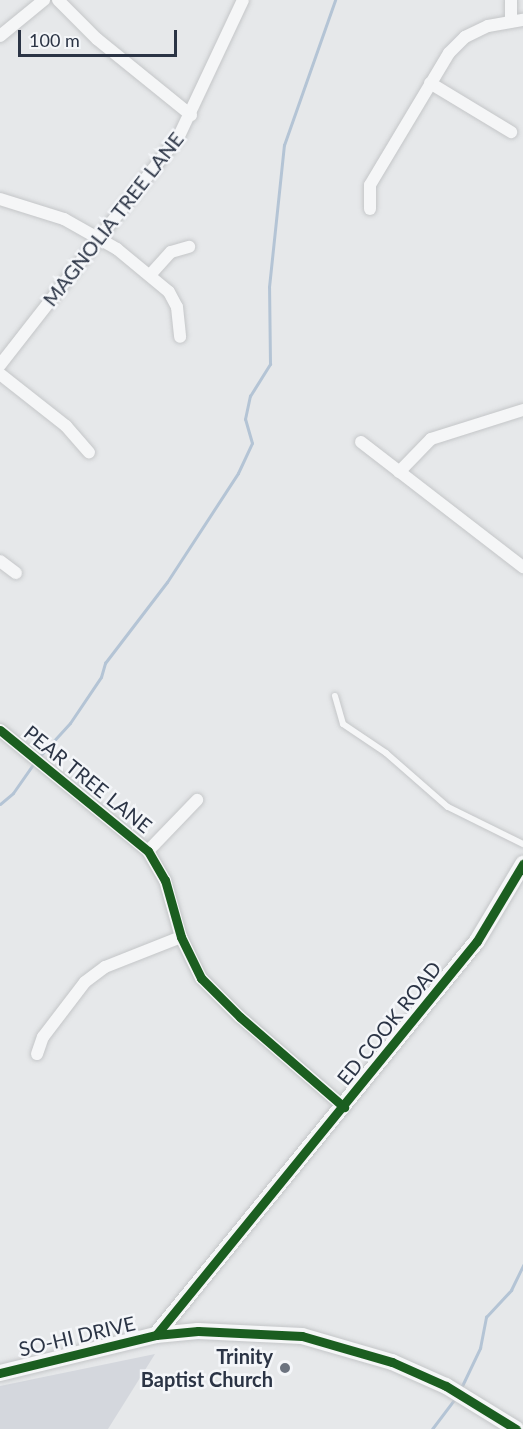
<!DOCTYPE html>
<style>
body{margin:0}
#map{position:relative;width:523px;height:1429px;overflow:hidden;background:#e6e8ea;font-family:Lato,sans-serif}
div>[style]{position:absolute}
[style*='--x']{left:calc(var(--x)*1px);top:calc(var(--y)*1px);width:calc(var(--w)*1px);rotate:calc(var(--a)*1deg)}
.built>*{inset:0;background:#d4d7dd}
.stream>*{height:3px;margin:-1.5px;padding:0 1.5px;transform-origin:1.5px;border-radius:1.5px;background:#b4c4d5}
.roads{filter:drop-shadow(0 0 2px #c4c6c8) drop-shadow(0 0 2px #c4c6c8)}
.service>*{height:6px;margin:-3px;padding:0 3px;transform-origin:3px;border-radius:3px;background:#f5f6f7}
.minor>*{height:12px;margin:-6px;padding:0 6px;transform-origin:6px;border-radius:6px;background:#f5f6f7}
.tertiary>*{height:16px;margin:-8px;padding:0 8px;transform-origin:8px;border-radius:8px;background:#f5f6f7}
.cycleway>*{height:9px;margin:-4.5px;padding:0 4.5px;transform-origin:4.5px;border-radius:4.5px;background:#1b5e20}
.dots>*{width:16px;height:16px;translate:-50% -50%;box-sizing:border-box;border:3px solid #f4f6f9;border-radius:50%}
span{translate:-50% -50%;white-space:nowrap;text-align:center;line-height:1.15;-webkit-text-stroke:5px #f4f6f9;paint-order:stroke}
.street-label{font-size:20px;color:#2b3445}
.poi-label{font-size:20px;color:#2b3445;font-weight:700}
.right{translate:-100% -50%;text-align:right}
.scale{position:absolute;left:18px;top:30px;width:159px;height:27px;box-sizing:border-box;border:3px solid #2b3445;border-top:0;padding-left:8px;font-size:18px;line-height:21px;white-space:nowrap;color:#2b3445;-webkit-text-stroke:4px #f4f6f9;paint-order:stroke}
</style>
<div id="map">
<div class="built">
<i style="clip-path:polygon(155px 1354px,108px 1429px,0 1429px,0 1386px)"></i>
</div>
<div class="stream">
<i style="--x:39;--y:757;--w:46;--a:-47.6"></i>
<i style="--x:70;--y:723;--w:55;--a:-56"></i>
<i style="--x:101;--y:677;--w:15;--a:-74"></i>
<i style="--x:105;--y:663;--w:102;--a:-52.6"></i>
<i style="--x:167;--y:582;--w:130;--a:-56.9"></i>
<i style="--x:238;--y:473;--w:33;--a:-65"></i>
<i style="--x:252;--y:443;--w:25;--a:-106"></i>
<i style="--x:245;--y:419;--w:24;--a:-78"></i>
<i style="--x:250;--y:396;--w:38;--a:-58"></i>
<i style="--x:270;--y:364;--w:77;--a:-90.7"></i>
<i style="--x:269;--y:287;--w:143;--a:-84"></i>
<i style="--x:284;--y:145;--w:154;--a:-70.6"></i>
<i style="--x:0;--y:804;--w:17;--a:-40"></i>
<i style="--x:13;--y:793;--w:38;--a:-55"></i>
<i style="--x:460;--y:1390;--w:47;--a:-64.5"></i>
<i style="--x:480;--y:1348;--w:32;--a:-79"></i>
<i style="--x:486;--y:1317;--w:37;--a:-47"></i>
<i style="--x:511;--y:1290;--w:28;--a:-64"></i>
<i style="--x:432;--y:1429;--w:39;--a:-53"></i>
</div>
<div class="roads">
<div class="service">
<i style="--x:335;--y:696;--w:29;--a:74"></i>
<i style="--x:343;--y:724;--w:52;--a:34"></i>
<i style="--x:386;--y:753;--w:82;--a:41.1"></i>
<i style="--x:448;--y:807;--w:84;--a:26.3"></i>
</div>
<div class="minor">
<i style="--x:58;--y:0;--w:55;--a:45"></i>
<i style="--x:97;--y:39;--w:121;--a:39"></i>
<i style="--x:511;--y:20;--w:20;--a:-90"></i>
<i style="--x:0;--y:36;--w:57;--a:-39.3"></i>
<i style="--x:430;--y:83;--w:95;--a:31.2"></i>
<i style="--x:0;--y:199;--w:67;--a:17.4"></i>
<i style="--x:64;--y:219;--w:61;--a:29.5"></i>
<i style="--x:117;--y:249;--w:67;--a:39.6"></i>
<i style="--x:169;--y:292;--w:17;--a:62"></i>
<i style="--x:177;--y:307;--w:30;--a:84"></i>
<i style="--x:370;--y:209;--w:24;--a:-90"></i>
<i style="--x:370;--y:185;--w:154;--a:-59.1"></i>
<i style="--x:449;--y:53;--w:23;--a:-45"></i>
<i style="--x:465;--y:37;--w:25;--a:-26"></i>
<i style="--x:488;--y:26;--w:36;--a:-10"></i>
<i style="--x:150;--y:275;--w:31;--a:-48"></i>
<i style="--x:171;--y:252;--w:19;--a:-16"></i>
<i style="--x:0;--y:365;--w:291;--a:-52"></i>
<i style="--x:179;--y:136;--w:150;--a:-64.8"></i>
<i style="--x:0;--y:374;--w:84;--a:38.2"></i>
<i style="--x:66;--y:426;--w:35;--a:49"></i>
<i style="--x:361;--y:442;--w:205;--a:37.7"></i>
<i style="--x:399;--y:472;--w:46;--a:-45.9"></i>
<i style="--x:431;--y:439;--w:96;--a:-17.5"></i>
<i style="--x:0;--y:561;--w:20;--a:37"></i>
<i style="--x:0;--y:730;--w:191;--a:39.3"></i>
<i style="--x:148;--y:851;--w:34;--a:60"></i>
<i style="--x:165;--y:880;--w:59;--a:74.3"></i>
<i style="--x:181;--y:937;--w:46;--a:64"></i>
<i style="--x:201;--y:978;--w:55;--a:45"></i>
<i style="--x:240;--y:1017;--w:138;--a:40.9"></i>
<i style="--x:148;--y:851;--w:71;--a:-46.1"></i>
<i style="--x:37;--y:1054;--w:18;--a:-71"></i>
<i style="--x:43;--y:1037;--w:69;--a:-52.6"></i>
<i style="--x:85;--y:982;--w:25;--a:-37"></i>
<i style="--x:105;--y:967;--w:82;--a:-21.5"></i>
</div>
<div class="tertiary">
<i style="--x:156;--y:1335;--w:508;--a:-50.83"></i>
<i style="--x:477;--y:941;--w:90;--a:-59.1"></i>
<i style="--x:0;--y:1373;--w:161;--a:-13.7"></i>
<i style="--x:156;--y:1335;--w:42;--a:-5.4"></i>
<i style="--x:198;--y:1331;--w:104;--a:2.8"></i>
<i style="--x:302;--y:1336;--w:94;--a:16.1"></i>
<i style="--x:392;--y:1362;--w:59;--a:24"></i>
<i style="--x:446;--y:1386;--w:82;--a:31.6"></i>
</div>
</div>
<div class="cycleway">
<i style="--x:0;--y:730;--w:191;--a:39.3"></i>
<i style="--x:148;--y:851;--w:34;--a:60"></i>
<i style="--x:165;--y:880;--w:59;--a:74.3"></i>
<i style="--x:181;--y:937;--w:46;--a:64"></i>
<i style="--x:201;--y:978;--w:55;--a:45"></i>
<i style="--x:240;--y:1017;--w:138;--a:40.9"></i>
<i style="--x:156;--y:1335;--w:508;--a:-50.83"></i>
<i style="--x:477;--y:941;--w:90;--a:-59.1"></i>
<i style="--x:0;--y:1373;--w:161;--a:-13.7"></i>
<i style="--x:156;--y:1335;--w:42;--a:-5.4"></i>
<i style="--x:198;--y:1331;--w:104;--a:2.8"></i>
<i style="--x:302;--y:1336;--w:94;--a:16.1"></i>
<i style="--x:392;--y:1362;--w:59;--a:24"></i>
<i style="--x:446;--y:1386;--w:82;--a:31.6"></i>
</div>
<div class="dots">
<i style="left:285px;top:1368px;background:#6c737f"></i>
</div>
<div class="street-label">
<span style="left:113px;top:219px;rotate:-52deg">MAGNOLIA TREE LANE</span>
<span style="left:88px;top:779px;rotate:39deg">PEAR TREE LANE</span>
<span style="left:389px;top:1023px;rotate:-51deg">ED COOK ROAD</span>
<span style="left:77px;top:1336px;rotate:-13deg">SO-HI DRIVE</span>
</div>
<div class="poi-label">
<span class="right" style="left:273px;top:1368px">Trinity<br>Baptist Church</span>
</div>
<div class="scale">100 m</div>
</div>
